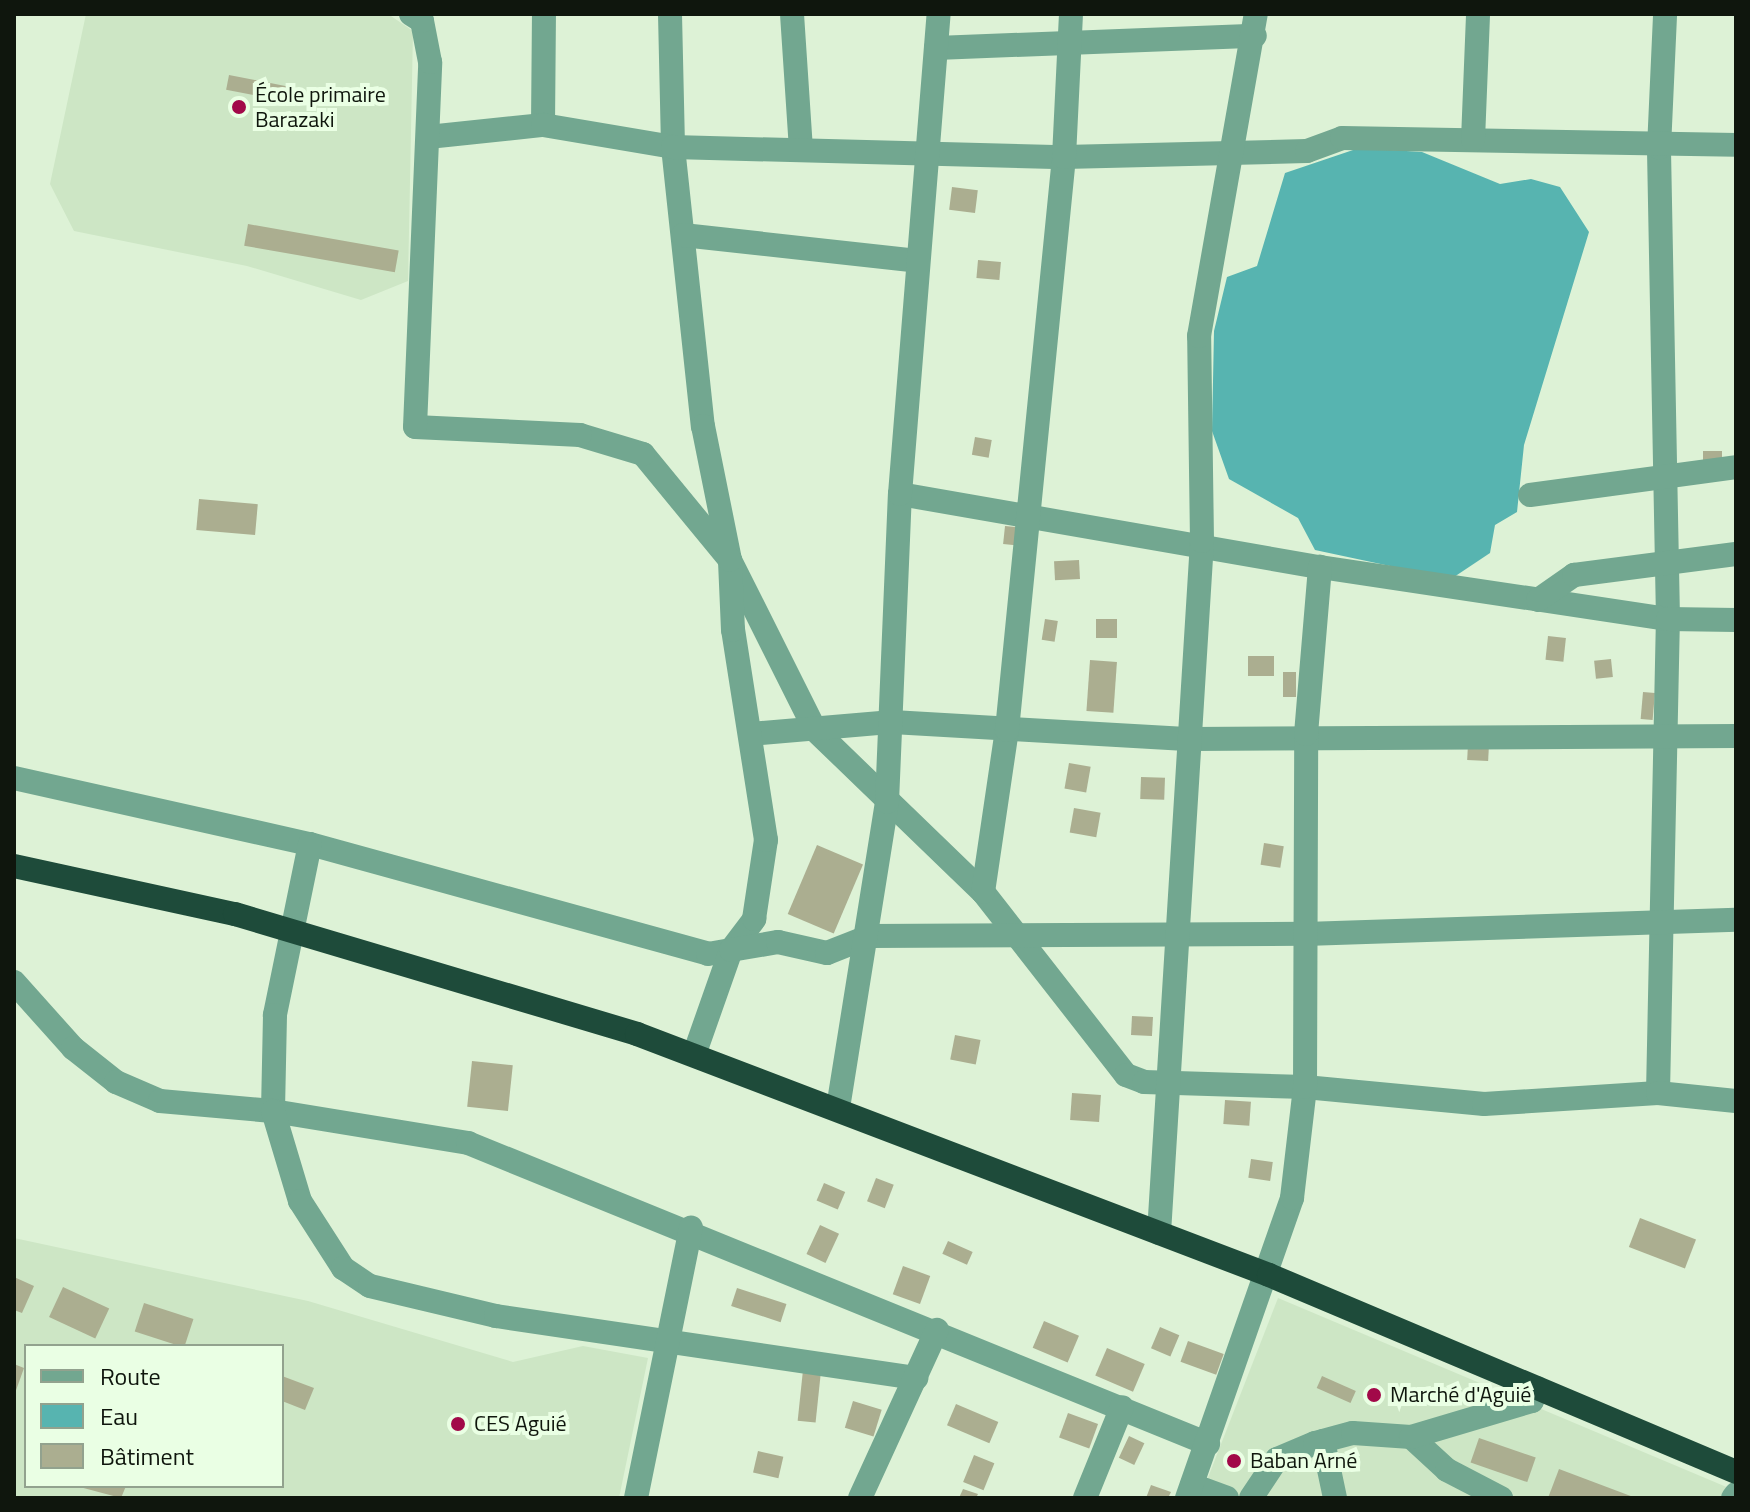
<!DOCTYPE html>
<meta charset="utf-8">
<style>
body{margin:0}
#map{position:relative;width:1750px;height:1512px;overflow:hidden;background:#ddf2d6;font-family:"Titillium Web",sans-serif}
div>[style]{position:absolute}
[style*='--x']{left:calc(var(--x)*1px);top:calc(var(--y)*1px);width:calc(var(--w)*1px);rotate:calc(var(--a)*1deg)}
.built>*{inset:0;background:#cde6c5}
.water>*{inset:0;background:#57b4b0}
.building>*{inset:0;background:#abae90;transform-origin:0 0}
.minor>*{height:24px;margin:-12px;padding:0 12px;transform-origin:12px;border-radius:12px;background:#72a790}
.highway>*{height:24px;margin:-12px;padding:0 12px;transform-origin:12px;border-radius:12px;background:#1e4b3a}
.dots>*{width:22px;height:22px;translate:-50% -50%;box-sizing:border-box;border:4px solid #eaffe4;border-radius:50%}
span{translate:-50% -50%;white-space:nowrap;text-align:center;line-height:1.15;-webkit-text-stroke:8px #eaffe4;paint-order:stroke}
.poi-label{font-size:22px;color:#0f160d}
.left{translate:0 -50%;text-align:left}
.frame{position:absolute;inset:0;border:16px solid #0f160d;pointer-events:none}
.legend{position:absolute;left:24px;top:1344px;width:260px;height:144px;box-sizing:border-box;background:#eaffe4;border:2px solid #92a28e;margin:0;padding:10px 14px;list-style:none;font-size:24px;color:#0f160d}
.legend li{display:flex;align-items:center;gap:16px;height:40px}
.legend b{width:40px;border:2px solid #92a28e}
</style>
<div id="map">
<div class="built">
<i style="clip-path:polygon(86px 14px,388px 14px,413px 31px,408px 281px,361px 300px,247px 266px,74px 231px,50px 184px)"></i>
<i style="clip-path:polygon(evenodd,14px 1238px,308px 1301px,513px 1362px,583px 1346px,648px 1358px,619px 1498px,14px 1498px,14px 1238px,26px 1346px,282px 1346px,282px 1486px,26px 1486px,26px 1346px)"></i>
<i style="clip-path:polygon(1278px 1298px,1736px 1491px,1736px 1498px,1200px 1498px)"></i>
</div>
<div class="water">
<i style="clip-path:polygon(1359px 148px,1422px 152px,1500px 184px,1531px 179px,1560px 187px,1589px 232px,1524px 445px,1517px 512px,1495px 525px,1490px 553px,1451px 579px,1315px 550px,1298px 518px,1229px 479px,1212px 431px,1214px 331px,1227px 277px,1257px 266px,1285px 173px)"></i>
</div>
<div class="building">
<i style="left:229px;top:75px;width:65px;height:15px;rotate:11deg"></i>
<i style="left:952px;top:187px;width:26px;height:23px;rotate:7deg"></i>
<i style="left:248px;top:224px;width:153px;height:22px;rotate:10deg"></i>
<i style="left:978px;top:260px;width:23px;height:18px;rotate:5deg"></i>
<i style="left:975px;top:437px;width:17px;height:18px;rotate:10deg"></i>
<i style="left:1722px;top:451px;width:11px;height:19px;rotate:90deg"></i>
<i style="left:199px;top:499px;width:59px;height:31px;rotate:5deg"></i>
<i style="left:1005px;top:526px;width:18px;height:18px;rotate:6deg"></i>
<i style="left:1079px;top:560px;width:19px;height:25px;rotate:87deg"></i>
<i style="left:1045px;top:619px;width:13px;height:21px;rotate:9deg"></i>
<i style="left:1096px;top:619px;width:21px;height:19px"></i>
<i style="left:1548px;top:636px;width:18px;height:24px;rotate:6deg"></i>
<i style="left:1248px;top:656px;width:26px;height:20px"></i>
<i style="left:1611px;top:659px;width:18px;height:17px;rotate:84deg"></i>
<i style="left:1090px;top:660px;width:27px;height:51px;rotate:4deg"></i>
<i style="left:1283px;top:672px;width:13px;height:25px"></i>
<i style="left:1643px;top:692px;width:12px;height:27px;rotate:5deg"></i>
<i style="left:1468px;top:744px;width:21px;height:16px;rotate:3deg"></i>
<i style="left:1069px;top:763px;width:22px;height:26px;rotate:10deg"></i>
<i style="left:1141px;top:777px;width:24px;height:22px;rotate:2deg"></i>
<i style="left:1074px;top:808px;width:27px;height:25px;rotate:10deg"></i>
<i style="left:1264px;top:843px;width:20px;height:22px;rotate:9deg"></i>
<i style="left:817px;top:845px;width:50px;height:75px;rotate:23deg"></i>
<i style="left:1132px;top:1016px;width:21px;height:19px;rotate:3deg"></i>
<i style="left:955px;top:1035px;width:26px;height:25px;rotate:11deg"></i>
<i style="left:472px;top:1061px;width:41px;height:46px;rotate:6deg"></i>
<i style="left:1072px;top:1093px;width:29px;height:27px;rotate:4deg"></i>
<i style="left:1225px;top:1100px;width:26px;height:24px;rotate:4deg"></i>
<i style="left:1251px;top:1159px;width:22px;height:19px;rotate:8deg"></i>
<i style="left:876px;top:1178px;width:19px;height:25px;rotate:21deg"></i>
<i style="left:824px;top:1183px;width:23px;height:19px;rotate:23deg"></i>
<i style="left:1640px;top:1218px;width:60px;height:31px;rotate:21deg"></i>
<i style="left:820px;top:1225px;width:21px;height:32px;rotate:25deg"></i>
<i style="left:948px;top:1241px;width:27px;height:14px;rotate:24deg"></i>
<i style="left:903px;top:1266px;width:29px;height:30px;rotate:20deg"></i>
<i style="clip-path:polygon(14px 1277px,34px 1286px,22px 1313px,14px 1310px)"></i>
<i style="left:63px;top:1287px;width:51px;height:33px;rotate:25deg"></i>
<i style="left:737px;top:1288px;width:52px;height:19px;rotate:18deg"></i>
<i style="left:144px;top:1303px;width:52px;height:30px;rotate:18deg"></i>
<i style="left:1044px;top:1321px;width:38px;height:29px;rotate:23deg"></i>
<i style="left:1160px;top:1327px;width:21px;height:23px;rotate:23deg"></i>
<i style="left:1188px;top:1341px;width:38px;height:22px;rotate:20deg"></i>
<i style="left:1107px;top:1348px;width:41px;height:30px;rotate:23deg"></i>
<i style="clip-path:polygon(14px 1364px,24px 1368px,14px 1396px)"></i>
<i style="left:803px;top:1370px;width:18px;height:51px;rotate:6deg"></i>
<i style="clip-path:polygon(282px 1376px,314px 1388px,305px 1410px,282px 1401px)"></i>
<i style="left:1322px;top:1376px;width:37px;height:13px;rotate:24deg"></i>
<i style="left:853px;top:1401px;width:30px;height:28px;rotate:17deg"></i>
<i style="left:956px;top:1404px;width:46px;height:23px;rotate:23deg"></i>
<i style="left:1068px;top:1413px;width:32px;height:26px;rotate:20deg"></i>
<i style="left:1129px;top:1436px;width:17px;height:24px;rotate:25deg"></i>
<i style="left:1479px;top:1438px;width:60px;height:26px;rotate:19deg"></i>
<i style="left:758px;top:1451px;width:26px;height:22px;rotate:13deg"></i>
<i style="left:974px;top:1455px;width:22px;height:29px;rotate:22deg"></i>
<i style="clip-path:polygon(1559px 1469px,1636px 1498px,1548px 1498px)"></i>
<i style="clip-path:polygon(1151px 1485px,1171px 1492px,1168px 1498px,1146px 1498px)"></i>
<i style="clip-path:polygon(76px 1486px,126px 1486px,121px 1498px)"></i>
<i style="clip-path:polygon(963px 1489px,978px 1494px,976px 1498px,959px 1498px)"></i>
</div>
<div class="minor">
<i style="--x:670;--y:14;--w:133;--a:88.7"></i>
<i style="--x:673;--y:147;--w:281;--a:83.9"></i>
<i style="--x:703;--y:426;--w:137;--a:78.6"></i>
<i style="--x:730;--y:560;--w:190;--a:63.4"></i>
<i style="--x:815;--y:730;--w:233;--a:44"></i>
<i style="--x:983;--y:892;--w:232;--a:52"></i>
<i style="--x:1126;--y:1075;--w:19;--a:21"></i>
<i style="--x:1144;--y:1082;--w:161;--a:1.8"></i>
<i style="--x:1305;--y:1087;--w:180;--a:5.4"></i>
<i style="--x:1484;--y:1104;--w:174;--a:-3.6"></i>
<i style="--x:1658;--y:1093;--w:474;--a:-88.8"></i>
<i style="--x:1668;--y:619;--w:471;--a:-91.1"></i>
<i style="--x:1659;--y:148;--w:134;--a:-87.4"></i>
<i style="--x:792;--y:14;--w:135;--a:86.2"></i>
<i style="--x:936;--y:48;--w:319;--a:-2.2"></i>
<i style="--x:543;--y:125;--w:111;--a:-89.5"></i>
<i style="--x:428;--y:137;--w:116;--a:-6"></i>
<i style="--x:543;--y:125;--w:132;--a:9.6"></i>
<i style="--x:673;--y:147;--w:391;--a:1.5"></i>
<i style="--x:1064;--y:157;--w:243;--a:-1.4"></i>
<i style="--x:1307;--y:151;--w:37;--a:-20"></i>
<i style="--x:1342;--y:138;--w:394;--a:1"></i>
<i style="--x:1473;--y:140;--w:126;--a:-87.7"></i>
<i style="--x:683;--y:235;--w:236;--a:6.3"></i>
<i style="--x:900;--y:494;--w:426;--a:9.9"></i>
<i style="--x:1320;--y:567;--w:352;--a:8.5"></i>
<i style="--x:1668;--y:619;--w:68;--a:0.8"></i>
<i style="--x:1530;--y:495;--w:208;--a:-7.7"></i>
<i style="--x:1538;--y:600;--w:44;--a:-34.8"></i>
<i style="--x:1574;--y:575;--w:163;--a:-7.4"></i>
<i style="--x:751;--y:734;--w:142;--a:-4.9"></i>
<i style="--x:892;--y:722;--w:299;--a:3.3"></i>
<i style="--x:1191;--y:739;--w:545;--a:-0.32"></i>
<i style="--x:14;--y:778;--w:303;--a:12.6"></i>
<i style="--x:310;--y:844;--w:413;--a:15.4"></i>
<i style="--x:708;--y:954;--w:23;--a:-10"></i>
<i style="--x:731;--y:950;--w:39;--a:-53"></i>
<i style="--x:754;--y:919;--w:80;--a:-81.4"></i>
<i style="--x:766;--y:840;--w:213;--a:-98.9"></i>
<i style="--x:733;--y:630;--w:70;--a:-92.5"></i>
<i style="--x:730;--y:560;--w:137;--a:-129.4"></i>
<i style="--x:643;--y:454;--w:66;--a:-163.2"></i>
<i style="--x:580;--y:435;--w:165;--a:-177.2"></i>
<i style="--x:415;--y:427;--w:365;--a:-87.6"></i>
<i style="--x:430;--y:62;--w:42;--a:-101"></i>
<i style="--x:422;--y:21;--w:13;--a:-148"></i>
<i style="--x:310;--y:844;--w:175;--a:101.6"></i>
<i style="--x:275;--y:1015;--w:96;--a:91.2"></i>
<i style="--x:273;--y:1111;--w:198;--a:9.3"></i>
<i style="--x:468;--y:1143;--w:799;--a:22.13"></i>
<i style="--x:983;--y:892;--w:164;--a:-81.6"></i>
<i style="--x:1007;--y:730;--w:576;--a:-84.32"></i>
<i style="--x:1064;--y:157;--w:143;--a:-87.2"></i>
<i style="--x:14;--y:982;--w:89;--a:48.2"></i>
<i style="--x:73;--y:1048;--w:55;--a:38.3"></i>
<i style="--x:116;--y:1082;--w:48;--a:23.4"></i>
<i style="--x:160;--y:1101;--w:113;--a:5.1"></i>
<i style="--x:273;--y:1111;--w:94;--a:73.3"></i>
<i style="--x:300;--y:1201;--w:80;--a:57.3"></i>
<i style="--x:343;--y:1268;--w:32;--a:34"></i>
<i style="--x:370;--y:1286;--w:130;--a:13.4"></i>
<i style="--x:496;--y:1316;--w:425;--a:8.4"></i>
<i style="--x:694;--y:1055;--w:111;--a:-70.6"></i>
<i style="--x:731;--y:950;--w:48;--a:-9.7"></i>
<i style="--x:778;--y:942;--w:50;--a:12.7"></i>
<i style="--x:827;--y:953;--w:46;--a:-21.6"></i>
<i style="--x:870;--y:936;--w:435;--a:-0.3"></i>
<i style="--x:1305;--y:934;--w:431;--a:-1.9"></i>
<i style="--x:1658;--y:1093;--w:78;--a:5.9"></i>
<i style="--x:838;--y:1108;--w:310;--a:-80.9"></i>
<i style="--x:887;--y:802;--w:308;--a:-87.6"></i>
<i style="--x:900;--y:494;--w:482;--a:-85.4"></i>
<i style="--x:1159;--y:1233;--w:693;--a:-86.44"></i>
<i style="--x:1202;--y:541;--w:205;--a:-90.8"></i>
<i style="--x:1199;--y:336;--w:327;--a:-80"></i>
<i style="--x:1411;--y:1437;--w:49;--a:42.5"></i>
<i style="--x:1447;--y:1470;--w:61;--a:27.4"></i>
<i style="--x:1323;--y:1441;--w:58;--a:78.1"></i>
<i style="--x:1192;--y:1485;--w:37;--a:20"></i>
<i style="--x:636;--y:1498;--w:276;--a:-78.5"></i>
<i style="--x:860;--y:1498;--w:185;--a:-65.4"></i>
<i style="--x:1085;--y:1498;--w:98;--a:-67.9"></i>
<i style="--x:1187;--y:1498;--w:318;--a:-70.7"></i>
<i style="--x:1292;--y:1198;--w:112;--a:-83.3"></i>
<i style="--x:1305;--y:1087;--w:353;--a:-89.8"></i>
<i style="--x:1306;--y:734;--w:168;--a:-85.2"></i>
<i style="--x:1251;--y:1498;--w:47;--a:-56.3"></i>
<i style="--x:1277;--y:1459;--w:41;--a:-22.8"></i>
<i style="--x:1315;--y:1443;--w:39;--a:-15"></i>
<i style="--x:1353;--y:1433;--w:58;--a:3.9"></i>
<i style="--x:1411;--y:1437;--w:126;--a:-16.6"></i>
<i style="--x:1532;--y:1401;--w:14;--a:-69"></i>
<i style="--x:1733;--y:1498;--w:5;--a:-53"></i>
</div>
<div class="highway">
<i style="--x:14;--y:866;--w:226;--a:12.3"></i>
<i style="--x:235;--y:914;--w:420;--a:16.6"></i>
<i style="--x:637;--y:1034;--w:676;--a:20.87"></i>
<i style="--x:1269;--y:1275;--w:507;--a:22.87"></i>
</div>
<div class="dots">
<i style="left:239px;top:107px;background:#a20949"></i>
<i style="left:1374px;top:1395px;background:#a20949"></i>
<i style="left:458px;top:1424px;background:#a20949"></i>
<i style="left:1234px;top:1461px;background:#a20949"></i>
</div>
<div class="poi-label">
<span class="left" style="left:255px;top:107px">École primaire<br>Barazaki</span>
<span class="left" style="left:1390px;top:1395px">Marché d'Aguié</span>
<span class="left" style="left:474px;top:1424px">CES Aguié</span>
<span class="left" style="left:1250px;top:1461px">Baban Arné</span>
</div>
<div class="frame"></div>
<ul class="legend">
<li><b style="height:10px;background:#72a790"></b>Route</li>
<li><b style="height:22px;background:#57b4b0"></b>Eau</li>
<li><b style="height:22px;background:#abae90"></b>Bâtiment</li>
</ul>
</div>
